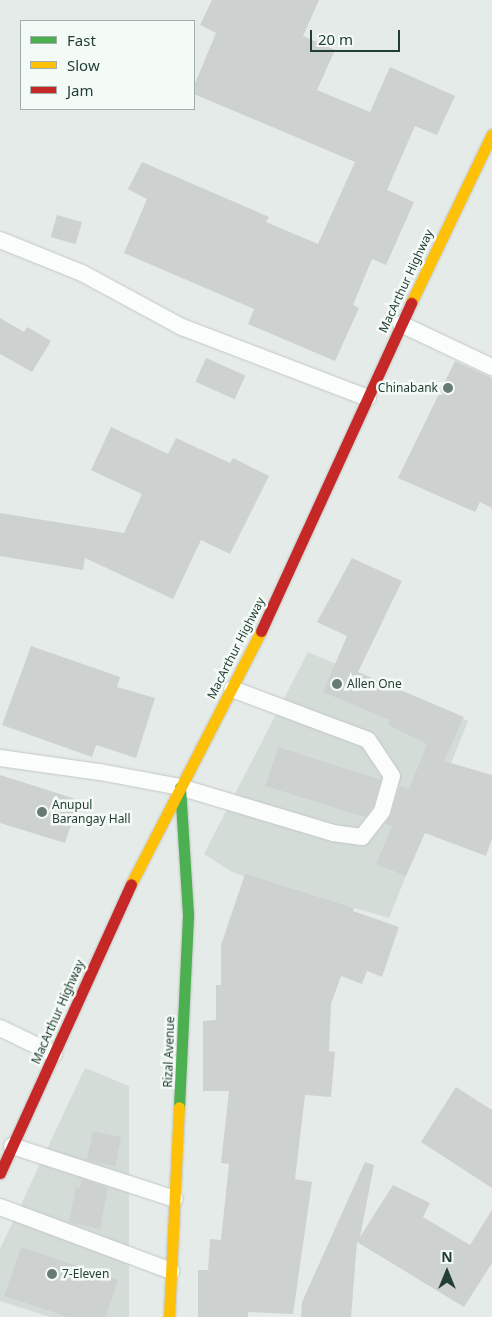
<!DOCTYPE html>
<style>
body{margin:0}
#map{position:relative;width:492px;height:1317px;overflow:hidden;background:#e5ebe8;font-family:"Noto Sans",sans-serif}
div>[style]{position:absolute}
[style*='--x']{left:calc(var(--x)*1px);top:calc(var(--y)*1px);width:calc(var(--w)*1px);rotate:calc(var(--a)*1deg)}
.built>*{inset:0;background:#d4dcd8}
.building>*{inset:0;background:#cdd2d0;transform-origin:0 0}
.roads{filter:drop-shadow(0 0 1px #c2c8c5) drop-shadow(0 0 1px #c2c8c5)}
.lane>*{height:16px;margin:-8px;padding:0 8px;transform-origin:8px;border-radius:8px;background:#fbfcfc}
.fast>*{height:11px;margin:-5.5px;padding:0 5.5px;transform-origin:5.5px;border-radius:5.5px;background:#4caf50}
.slow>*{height:11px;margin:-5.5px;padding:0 5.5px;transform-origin:5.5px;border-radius:5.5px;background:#ffc107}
.jam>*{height:11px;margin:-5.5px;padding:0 5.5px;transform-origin:5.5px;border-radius:5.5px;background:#c62828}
.dots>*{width:14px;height:14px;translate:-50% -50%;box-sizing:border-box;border:2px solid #f4faf6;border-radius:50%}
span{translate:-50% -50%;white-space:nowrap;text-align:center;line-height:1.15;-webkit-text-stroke:5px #f4faf6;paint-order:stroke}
.street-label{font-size:12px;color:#233f35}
.poi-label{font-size:12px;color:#233f35}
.right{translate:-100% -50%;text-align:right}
.left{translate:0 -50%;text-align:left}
.legend{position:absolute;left:20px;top:20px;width:175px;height:90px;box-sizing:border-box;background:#f4faf6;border:1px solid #a0afa9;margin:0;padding:6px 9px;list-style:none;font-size:15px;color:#233f35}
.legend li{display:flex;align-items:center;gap:10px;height:25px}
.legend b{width:25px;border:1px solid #a0afa9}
.north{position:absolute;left:422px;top:1247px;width:50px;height:50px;-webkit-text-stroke:4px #f4faf6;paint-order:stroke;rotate:0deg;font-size:14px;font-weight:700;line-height:20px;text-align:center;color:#233f35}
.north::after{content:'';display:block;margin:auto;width:18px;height:22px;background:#233f35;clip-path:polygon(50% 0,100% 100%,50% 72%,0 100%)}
.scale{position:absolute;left:310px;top:30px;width:90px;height:22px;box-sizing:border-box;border:2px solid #233f35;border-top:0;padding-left:6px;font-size:15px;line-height:18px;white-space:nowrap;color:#233f35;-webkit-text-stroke:4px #f4faf6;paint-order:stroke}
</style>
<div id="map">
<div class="built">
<i style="clip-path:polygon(308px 652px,468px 721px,389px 918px,234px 873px,204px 854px)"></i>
<i style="clip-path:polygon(85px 1068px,129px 1086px,129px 1317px,50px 1317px,0 1301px,0 1249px)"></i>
</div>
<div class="building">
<i style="clip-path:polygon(212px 0,319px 0,303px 36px,335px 50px,317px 90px,370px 112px,390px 67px,455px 96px,437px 135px,415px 126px,387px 190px,414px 202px,386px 265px,372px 259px,353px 305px,359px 308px,335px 361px,248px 324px,254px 309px,124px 253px,147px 199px,128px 189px,142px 162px,269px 217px,266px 222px,318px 244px,355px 162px,194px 94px,194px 86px,216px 33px,200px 25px)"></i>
<i style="left:57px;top:215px;width:26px;height:23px;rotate:16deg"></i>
<i style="clip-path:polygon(0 318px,24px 332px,27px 327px,51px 341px,32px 372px,0 354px)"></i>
<i style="left:206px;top:358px;width:43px;height:26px;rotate:24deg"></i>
<i style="clip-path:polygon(455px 361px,492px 378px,492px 508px,480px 502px,475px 512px,398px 478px)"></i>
<i style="clip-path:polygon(111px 427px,168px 454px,176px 438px,230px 463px,233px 458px,269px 476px,230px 554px,201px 540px,173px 599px,85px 558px,83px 570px,0 556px,0 513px,124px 533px,142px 494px,91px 470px)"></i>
<i style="clip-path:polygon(352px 558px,402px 581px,358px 672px,464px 717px,444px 761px,492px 775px,492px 839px,486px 856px,425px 833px,406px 876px,376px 864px,392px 826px,385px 824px,391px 814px,400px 786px,409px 789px,427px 744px,388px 725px,390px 720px,323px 692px,347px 636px,317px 622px)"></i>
<i style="clip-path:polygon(31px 646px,120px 677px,117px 687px,155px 698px,136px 758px,96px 745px,92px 757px,2px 725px)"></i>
<i style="clip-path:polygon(278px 747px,381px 780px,373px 806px,365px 817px,265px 786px)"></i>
<i style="clip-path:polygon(0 775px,79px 800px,65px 843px,0 823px)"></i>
<i style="clip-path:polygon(245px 874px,354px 908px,353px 911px,399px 927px,382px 977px,367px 971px,362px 984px,341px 976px,331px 1004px,329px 1051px,335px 1052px,331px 1097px,305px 1095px,295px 1179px,312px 1182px,293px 1314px,248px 1312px,248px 1317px,198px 1317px,198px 1270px,208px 1270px,210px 1239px,221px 1240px,229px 1164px,221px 1163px,229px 1091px,203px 1091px,203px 1021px,216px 1020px,216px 985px,221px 985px,221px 945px)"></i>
<i style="clip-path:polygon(456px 1087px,492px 1110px,492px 1188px,421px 1142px)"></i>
<i style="left:93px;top:1131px;width:29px;height:30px;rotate:12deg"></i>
<i style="clip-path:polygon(365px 1162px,374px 1165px,360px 1237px,393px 1185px,430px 1203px,423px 1217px,470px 1245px,492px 1210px,492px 1263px,464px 1307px,357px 1242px,351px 1317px,301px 1317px,302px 1302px)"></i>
<i style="clip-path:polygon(82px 1179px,108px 1188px,100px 1229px,69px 1222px,76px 1187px,80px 1188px)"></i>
<i style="clip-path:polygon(21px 1247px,118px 1280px,106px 1317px,68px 1317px,4px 1296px)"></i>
</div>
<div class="roads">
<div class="lane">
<i style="--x:0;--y:240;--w:88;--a:21.9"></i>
<i style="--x:82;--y:273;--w:114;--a:28.4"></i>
<i style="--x:182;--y:327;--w:199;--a:20.9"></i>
<i style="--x:401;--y:324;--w:101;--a:25.3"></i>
<i style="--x:0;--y:758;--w:101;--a:8"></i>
<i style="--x:100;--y:772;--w:81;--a:10.6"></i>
<i style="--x:180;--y:787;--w:160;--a:16.7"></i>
<i style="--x:333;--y:833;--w:29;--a:8"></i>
<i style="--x:362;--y:837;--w:33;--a:-52"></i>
<i style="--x:382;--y:811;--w:36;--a:-74"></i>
<i style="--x:392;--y:776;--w:43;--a:-123.7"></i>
<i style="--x:368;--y:740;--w:145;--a:-159.4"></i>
<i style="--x:0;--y:1028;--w:60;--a:25.7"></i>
<i style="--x:12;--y:1146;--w:171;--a:18"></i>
<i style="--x:0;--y:1207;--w:183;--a:20.5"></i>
</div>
<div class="fast">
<i style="--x:179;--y:1107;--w:193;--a:-87.3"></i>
<i style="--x:188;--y:914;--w:127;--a:-93.6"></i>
</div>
<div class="slow">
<i style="--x:411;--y:303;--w:187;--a:-64.4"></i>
<i style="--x:131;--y:884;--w:284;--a:-62.8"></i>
<i style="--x:169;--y:1317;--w:210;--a:-87.3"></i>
</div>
<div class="jam">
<i style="--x:261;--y:631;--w:361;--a:-65.4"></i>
<i style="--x:0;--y:1173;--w:317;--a:-65.6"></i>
</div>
</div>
<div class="dots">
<i style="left:448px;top:388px;background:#677b74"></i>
<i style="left:337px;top:684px;background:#677b74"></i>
<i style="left:42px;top:812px;background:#677b74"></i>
<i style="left:52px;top:1274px;background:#677b74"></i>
</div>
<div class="street-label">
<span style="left:406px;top:281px;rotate:-65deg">MacArthur Highway</span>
<span style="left:236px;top:648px;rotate:-63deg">MacArthur Highway</span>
<span style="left:58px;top:1012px;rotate:-66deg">MacArthur Highway</span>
<span style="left:169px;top:1052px;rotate:-88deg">Rizal Avenue</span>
</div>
<div class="poi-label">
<span class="right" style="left:438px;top:388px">Chinabank</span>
<span class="left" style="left:347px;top:684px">Allen One</span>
<span class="left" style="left:52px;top:812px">Anupul<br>Barangay Hall</span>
<span class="left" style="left:62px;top:1274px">7-Eleven</span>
</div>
<ul class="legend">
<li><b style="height:6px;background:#4caf50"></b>Fast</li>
<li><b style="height:6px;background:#ffc107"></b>Slow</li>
<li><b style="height:6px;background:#c62828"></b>Jam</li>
</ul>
<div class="north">N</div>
<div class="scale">20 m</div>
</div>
